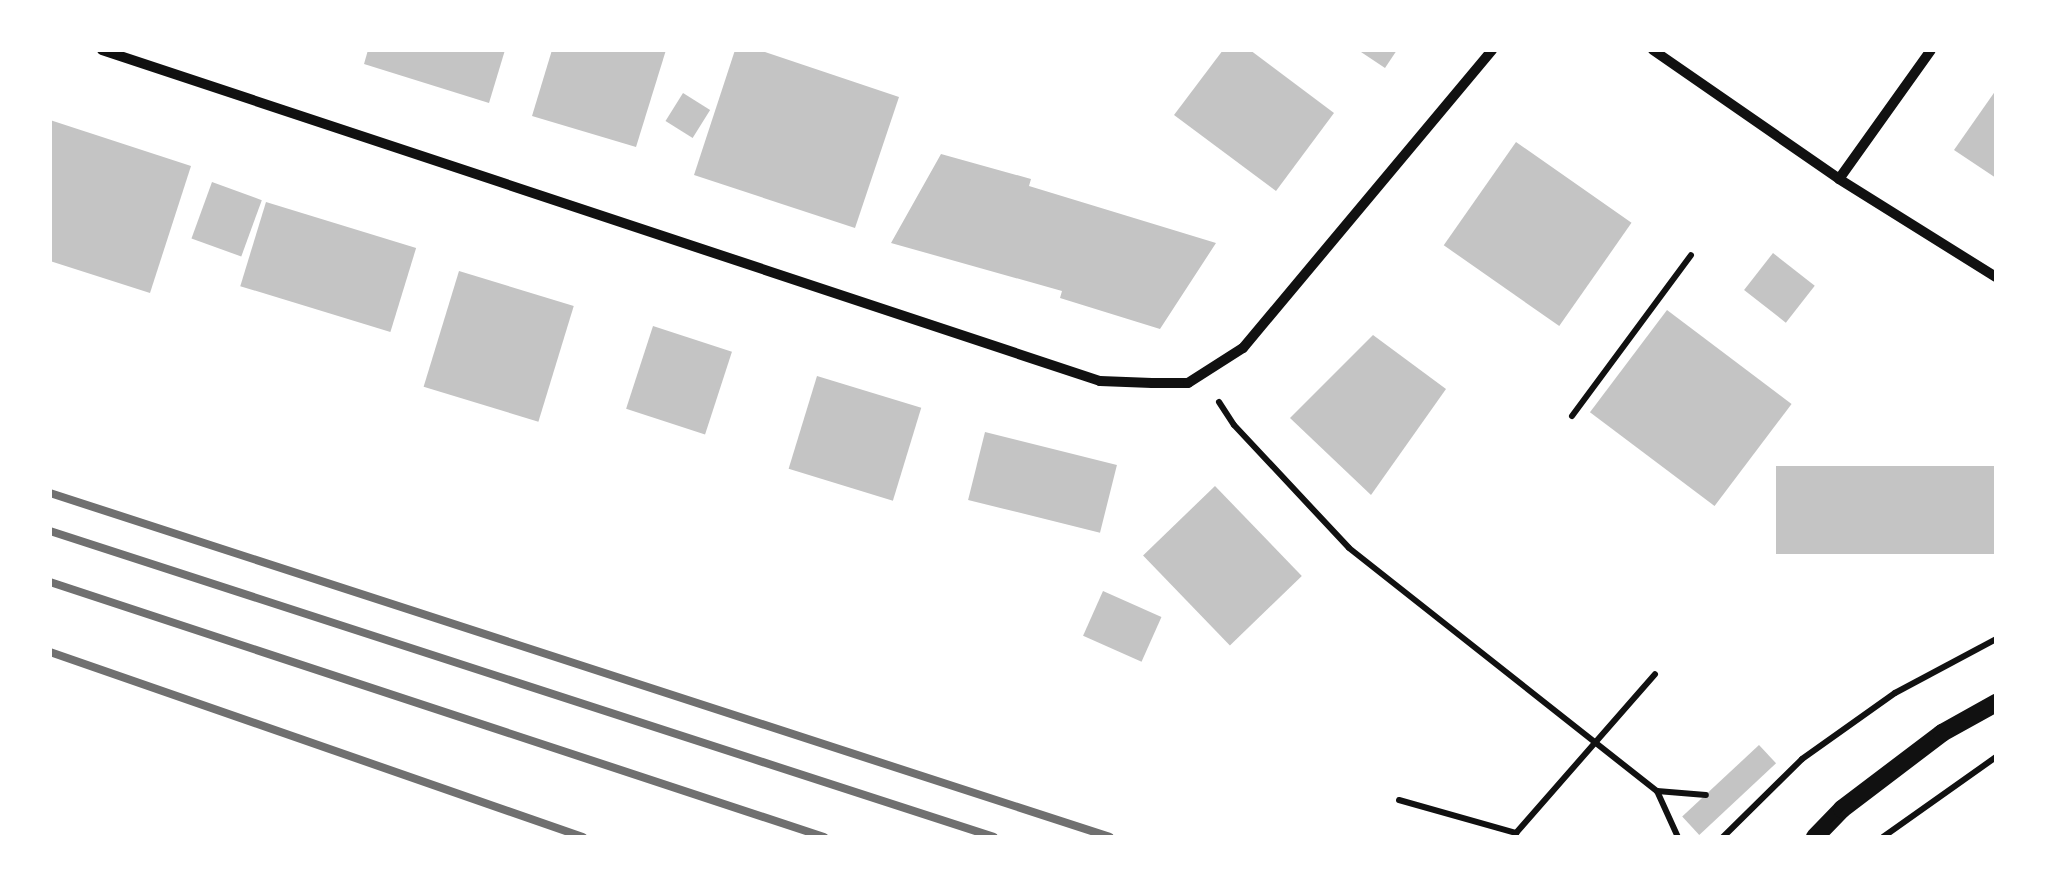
<!DOCTYPE html>
<style>
body{margin:0}
#map{position:relative;width:2046px;height:887px;overflow:hidden;background:#fff;font-family:"PT Sans Narrow",sans-serif}
div>[style]{position:absolute}
[style*='--x']{left:calc(var(--x)*1px);top:calc(var(--y)*1px);width:calc(var(--w)*1px);rotate:calc(var(--a)*1deg)}
.building>*{inset:0;background:#c4c4c4;transform-origin:0 0}
.path>*{height:6px;margin:-3px;padding:0 3px;transform-origin:3px;border-radius:3px;background:#111}
.minor>*{height:10px;margin:-5px;padding:0 5px;transform-origin:5px;border-radius:5px;background:#111}
.tertiary>*{height:18px;margin:-9px;padding:0 9px;transform-origin:9px;border-radius:9px;background:#111}
.rail>*{height:8px;margin:-4px;padding:0 4px;transform-origin:4px;border-radius:4px;background:#707070}
span{translate:-50% -50%;white-space:nowrap;text-align:center;line-height:1.15;-webkit-text-stroke:9px #fff;paint-order:stroke}
.frame{position:absolute;inset:0;border:52px solid #fff;pointer-events:none}
</style>
<div id="map">
<div class="building">
<i style="clip-path:polygon(368px 50px,505px 50px,489px 103px,364px 64px)"></i>
<i style="clip-path:polygon(552px 50px,666px 50px,636px 147px,532px 116px)"></i>
<i style="clip-path:polygon(735px 50px,759px 50px,899px 97px,855px 228px,694px 175px)"></i>
<i style="clip-path:polygon(1223px 50px,1250px 50px,1334px 113px,1276px 191px,1174px 115px)"></i>
<i style="clip-path:polygon(1358px 50px,1397px 50px,1385px 68px)"></i>
<i style="clip-path:polygon(1996px 90px,1996px 178px,1954px 150px)"></i>
<i style="left:683px;top:93px;width:32px;height:33px;rotate:32deg"></i>
<i style="clip-path:polygon(50px 120px,191px 166px,150px 293px,50px 261px)"></i>
<i style="left:1516px;top:142px;width:141px;height:126px;rotate:35deg"></i>
<i style="clip-path:polygon(941px 154px,1031px 179px,1029px 186px,1216px 243px,1160px 329px,1060px 298px,1062px 291px,891px 243px)"></i>
<i style="left:212px;top:182px;width:53px;height:60px;rotate:20deg"></i>
<i style="left:266px;top:202px;width:157px;height:88px;rotate:17deg"></i>
<i style="left:1773px;top:253px;width:53px;height:47px;rotate:38deg"></i>
<i style="left:459px;top:271px;width:120px;height:121px;rotate:17deg"></i>
<i style="left:1667px;top:310px;width:156px;height:128px;rotate:37deg"></i>
<i style="left:653px;top:326px;width:83px;height:87px;rotate:18deg"></i>
<i style="clip-path:polygon(1373px 335px,1446px 389px,1371px 495px,1290px 418px)"></i>
<i style="left:817px;top:376px;width:109px;height:97px;rotate:17deg"></i>
<i style="left:985px;top:432px;width:136px;height:70px;rotate:14deg"></i>
<i style="left:1996px;top:466px;width:88px;height:220px;rotate:90deg"></i>
<i style="left:1215px;top:486px;width:125px;height:100px;rotate:46deg"></i>
<i style="left:1103px;top:591px;width:64px;height:49px;rotate:24deg"></i>
<i style="left:1759px;top:745px;width:25px;height:105px;rotate:47deg"></i>
</div>
<div class="path">
<i style="--x:1219;--y:402;--w:27;--a:57"></i>
<i style="--x:1234;--y:425;--w:168;--a:46.9"></i>
<i style="--x:1349;--y:548;--w:392;--a:38.3"></i>
<i style="--x:1657;--y:791;--w:51;--a:65.5"></i>
<i style="--x:1572;--y:416;--w:200;--a:-53.5"></i>
<i style="--x:1657;--y:791;--w:49;--a:4.7"></i>
<i style="--x:1399;--y:800;--w:122;--a:15.8"></i>
<i style="--x:1516;--y:833;--w:211;--a:-48.8"></i>
<i style="--x:1723;--y:837;--w:111;--a:-44.6"></i>
<i style="--x:1802;--y:759;--w:114;--a:-35.4"></i>
<i style="--x:1895;--y:693;--w:115;--a:-28.1"></i>
<i style="--x:1883;--y:837;--w:138;--a:-35.3"></i>
</div>
<div class="minor">
<i style="--x:102;--y:50;--w:1051;--a:18.35"></i>
<i style="--x:1100;--y:381;--w:52;--a:2.2"></i>
<i style="--x:1152;--y:383;--w:36;--a:0"></i>
<i style="--x:1188;--y:383;--w:65;--a:-32.5"></i>
<i style="--x:1243;--y:348;--w:388;--a:-50.1"></i>
<i style="--x:1653;--y:50;--w:226;--a:34.7"></i>
<i style="--x:1839;--y:179;--w:185;--a:32"></i>
<i style="--x:1839;--y:179;--w:158;--a:-54.5"></i>
</div>
<div class="tertiary">
<i style="--x:1815;--y:837;--w:39;--a:-46"></i>
<i style="--x:1842;--y:809;--w:126;--a:-37.2"></i>
<i style="--x:1942;--y:733;--w:62;--a:-29.1"></i>
</div>
<div class="rail">
<i style="--x:50;--y:493;--w:1114;--a:17.98"></i>
<i style="--x:50;--y:531;--w:992;--a:17.96"></i>
<i style="--x:50;--y:582;--w:815;--a:18.23"></i>
<i style="--x:50;--y:652;--w:564;--a:19.14"></i>
</div>
<div class="frame"></div>
</div>
